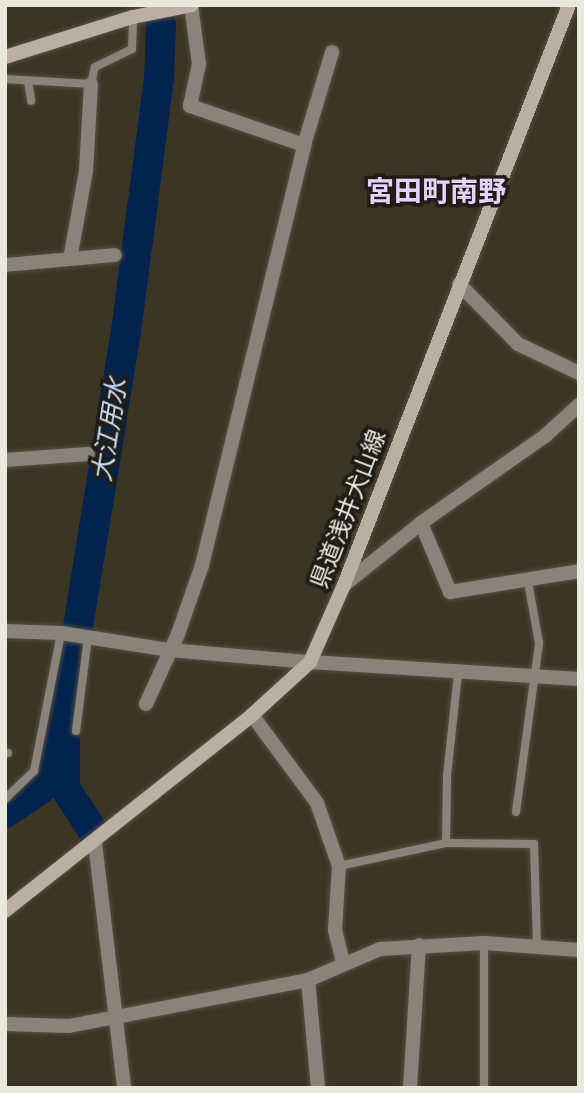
<!DOCTYPE html>
<meta charset="utf-8">
<style>
body{margin:0}
#map{position:relative;width:584px;height:1093px;overflow:hidden;background:#3a3525;font-family:Poppins,"Noto Sans JP",sans-serif}
div>[style]{position:absolute}
[style*='--x']{left:calc(var(--x)*1px);top:calc(var(--y)*1px);width:calc(var(--w)*1px);rotate:calc(var(--a)*1deg)}
.river>*{height:30px;margin:-15px;padding:0 15px;transform-origin:15px;border-radius:15px;background:#02234d}
.roads{filter:drop-shadow(0 0 2px #565142) drop-shadow(0 0 2px #565142)}
.service>*{height:8px;margin:-4px;padding:0 4px;transform-origin:4px;border-radius:4px;background:#89837c}
.minor>*{height:14px;margin:-7px;padding:0 7px;transform-origin:7px;border-radius:7px;background:#89837c}
.secondary>*{height:14px;margin:-7px;padding:0 7px;transform-origin:7px;border-radius:7px;background:#b9afa4}
span{translate:-50% -50%;white-space:nowrap;text-align:center;line-height:1.15;-webkit-text-stroke:7px #1f1d15;paint-order:stroke}
.street-label{font-size:24px;color:#eae7dd}
.water-label{font-size:26px;color:#c8ddfa;font-style:italic}
.quarter-label{font-size:28px;color:#e5d3fd;font-weight:700}
.frame{position:absolute;inset:0;border:7px solid #eae7dd;pointer-events:none}
</style>
<div id="map">
<div class="river">
<i style="--x:65;--y:742;--w:46;--a:90"></i>
<i style="--x:65;--y:788;--w:48;--a:57"></i>
<i style="--x:5;--y:813;--w:43;--a:-33.7"></i>
<i style="--x:41;--y:789;--w:60;--a:-70.7"></i>
<i style="--x:61;--y:732;--w:405;--a:-80.8"></i>
<i style="--x:126;--y:332;--w:255;--a:-82.6"></i>
<i style="--x:159;--y:79;--w:54;--a:-87.9"></i>
</div>
<div class="roads">
<div class="service">
<i style="--x:5;--y:79;--w:86;--a:3.3"></i>
<i style="--x:91;--y:84;--w:17;--a:-77"></i>
<i style="--x:95;--y:67;--w:41;--a:-25.9"></i>
<i style="--x:132;--y:49;--w:32;--a:-88"></i>
<i style="--x:28;--y:81;--w:20;--a:81"></i>
<i style="--x:76;--y:731;--w:95;--a:-82.7"></i>
<i style="--x:5;--y:753;--w:3;--a:0"></i>
<i style="--x:5;--y:799;--w:40;--a:-44"></i>
<i style="--x:34;--y:771;--w:141;--a:-78.9"></i>
<i style="--x:516;--y:812;--w:171;--a:-82.2"></i>
<i style="--x:539;--y:643;--w:62;--a:-100.2"></i>
<i style="--x:446;--y:843;--w:67;--a:-89.1"></i>
<i style="--x:447;--y:776;--w:104;--a:-83.9"></i>
<i style="--x:339;--y:866;--w:109;--a:-12.1"></i>
<i style="--x:446;--y:843;--w:88;--a:0.7"></i>
<i style="--x:534;--y:844;--w:102;--a:88.3"></i>
<i style="--x:484;--y:1088;--w:145;--a:-90"></i>
</div>
<div class="minor">
<i style="--x:191;--y:5;--w:60;--a:82.3"></i>
<i style="--x:199;--y:64;--w:43;--a:102.1"></i>
<i style="--x:190;--y:106;--w:120;--a:18.9"></i>
<i style="--x:70;--y:259;--w:89;--a:-79.7"></i>
<i style="--x:86;--y:171;--w:87;--a:-86.7"></i>
<i style="--x:5;--y:265;--w:110;--a:-5.2"></i>
<i style="--x:459;--y:284;--w:84;--a:45.5"></i>
<i style="--x:518;--y:344;--w:68;--a:25.4"></i>
<i style="--x:5;--y:460;--w:83;--a:-4.1"></i>
<i style="--x:421;--y:523;--w:75;--a:67.2"></i>
<i style="--x:450;--y:592;--w:131;--a:-9.2"></i>
<i style="--x:344;--y:585;--w:99;--a:-38.8"></i>
<i style="--x:421;--y:523;--w:151;--a:-35.1"></i>
<i style="--x:545;--y:436;--w:46;--a:-42.4"></i>
<i style="--x:5;--y:631;--w:56;--a:2"></i>
<i style="--x:61;--y:633;--w:109;--a:8.9"></i>
<i style="--x:169;--y:650;--w:142;--a:4.9"></i>
<i style="--x:310;--y:662;--w:270;--a:3.6"></i>
<i style="--x:146;--y:704;--w:77;--a:-65.4"></i>
<i style="--x:178;--y:634;--w:73;--a:-70.8"></i>
<i style="--x:202;--y:565;--w:432;--a:-76.3"></i>
<i style="--x:304;--y:145;--w:97;--a:-73.2"></i>
<i style="--x:252;--y:715;--w:109;--a:53.5"></i>
<i style="--x:317;--y:803;--w:67;--a:70.8"></i>
<i style="--x:339;--y:866;--w:64;--a:93.6"></i>
<i style="--x:335;--y:930;--w:34;--a:76"></i>
<i style="--x:95;--y:843;--w:247;--a:83.2"></i>
<i style="--x:308;--y:980;--w:108;--a:84.7"></i>
<i style="--x:5;--y:1024;--w:64;--a:1.8"></i>
<i style="--x:69;--y:1026;--w:243;--a:-10.9"></i>
<i style="--x:308;--y:980;--w:78;--a:-23.3"></i>
<i style="--x:380;--y:949;--w:104;--a:-3.3"></i>
<i style="--x:484;--y:943;--w:95;--a:4.2"></i>
<i style="--x:410;--y:1088;--w:143;--a:-86.4"></i>
</div>
<div class="secondary">
<i style="--x:5;--y:57;--w:134;--a:-17.4"></i>
<i style="--x:133;--y:17;--w:60;--a:-11.5"></i>
<i style="--x:5;--y:911;--w:315;--a:-38.4"></i>
<i style="--x:252;--y:715;--w:79;--a:-42.4"></i>
<i style="--x:310;--y:662;--w:84;--a:-66.2"></i>
<i style="--x:344;--y:585;--w:622;--a:-68.8"></i>
</div>
</div>
<div class="street-label">
<span style="left:348px;top:509px;rotate:-69deg">県道浅井犬山線</span>
</div>
<div class="water-label">
<span style="left:110px;top:430px;rotate:-81deg">大江用水</span>
</div>
<div class="quarter-label">
<span style="left:436px;top:192px">宮田町南野</span>
</div>
<div class="frame"></div>
</div>
